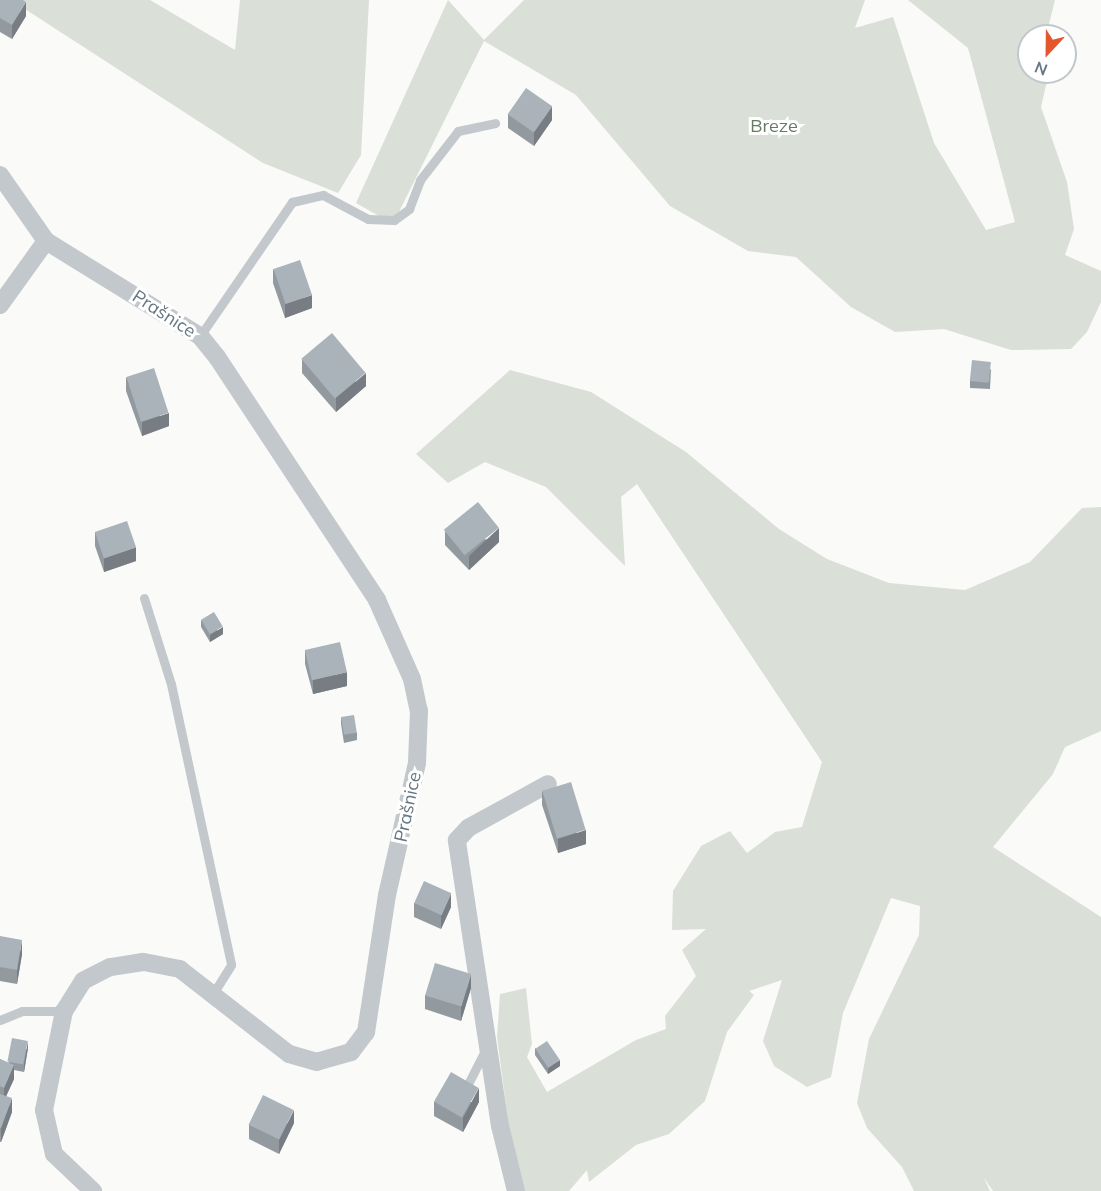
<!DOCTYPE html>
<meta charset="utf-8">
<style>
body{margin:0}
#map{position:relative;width:1101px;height:1191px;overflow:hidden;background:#fafaf8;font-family:Mulish,sans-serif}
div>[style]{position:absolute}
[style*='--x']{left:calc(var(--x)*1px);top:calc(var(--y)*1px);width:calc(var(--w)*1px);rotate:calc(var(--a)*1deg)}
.green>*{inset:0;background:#dadfd7}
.lane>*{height:9px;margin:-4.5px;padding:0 4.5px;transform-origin:4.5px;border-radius:4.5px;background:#c3c8cc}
.street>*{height:18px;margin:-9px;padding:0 9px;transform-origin:9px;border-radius:9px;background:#c3c8cc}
.wall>*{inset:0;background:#929a9f}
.shaded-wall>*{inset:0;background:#777d82}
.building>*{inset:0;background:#aab3b9;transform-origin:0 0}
span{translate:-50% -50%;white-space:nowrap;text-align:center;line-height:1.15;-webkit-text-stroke:6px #fff;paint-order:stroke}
.park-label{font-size:18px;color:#687a64}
.street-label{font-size:18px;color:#657683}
.north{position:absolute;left:1017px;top:24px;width:60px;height:60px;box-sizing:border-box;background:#fff;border:2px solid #c1c8cd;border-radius:50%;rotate:202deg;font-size:16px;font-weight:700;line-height:24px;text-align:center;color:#657683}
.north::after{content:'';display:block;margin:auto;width:21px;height:27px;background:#e4572e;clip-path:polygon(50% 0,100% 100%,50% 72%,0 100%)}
</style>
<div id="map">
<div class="green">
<i style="clip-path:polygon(11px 0,150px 0,235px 50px,240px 0,369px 0,361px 155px,338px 193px,263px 163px)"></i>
<i style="clip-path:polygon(448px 0,484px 40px,524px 0,865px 0,855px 28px,893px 17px,934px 143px,986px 230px,1015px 222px,968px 48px,908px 0,1055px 0,1046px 36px,1029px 36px,1029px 72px,1049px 72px,1041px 107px,1067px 182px,1074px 229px,1065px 255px,1101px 271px,1101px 302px,1087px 332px,1071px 349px,1011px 350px,944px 329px,895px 332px,851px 307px,796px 257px,748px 251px,670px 206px,576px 95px,484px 41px,393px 224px,356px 203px)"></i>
<i style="clip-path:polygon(510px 370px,591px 392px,686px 452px,779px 529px,827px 559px,889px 583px,965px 590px,1030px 562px,1082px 508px,1101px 507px,1101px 731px,1065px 747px,1053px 774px,993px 847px,1101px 917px,1101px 1191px,993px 1191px,984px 1178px,990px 1191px,914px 1191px,902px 1167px,867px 1128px,857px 1103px,869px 1039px,919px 935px,920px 906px,891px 898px,843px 1013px,831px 1077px,807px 1087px,774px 1066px,763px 1041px,782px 980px,749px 991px,754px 995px,727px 1032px,705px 1101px,669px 1134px,636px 1145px,589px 1182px,587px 1170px,569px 1191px,525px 1191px,510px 1136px,497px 1037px,500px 994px,526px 988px,532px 1044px,527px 1057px,547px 1092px,636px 1040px,666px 1029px,665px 1016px,696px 976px,682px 950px,706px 929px,672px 930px,673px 891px,701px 846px,730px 831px,747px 853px,775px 832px,802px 827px,822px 762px,637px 484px,621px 497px,625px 566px,546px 487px,485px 462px,448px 483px,416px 454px)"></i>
</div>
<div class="lane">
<i style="--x:200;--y:336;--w:163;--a:-55.5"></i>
<i style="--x:292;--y:202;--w:32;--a:-13"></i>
<i style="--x:323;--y:195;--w:51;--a:28.1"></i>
<i style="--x:368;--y:219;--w:26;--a:2"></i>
<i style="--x:394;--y:220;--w:19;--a:-36"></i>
<i style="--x:409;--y:209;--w:31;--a:-69"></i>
<i style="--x:420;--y:180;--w:62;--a:-52.2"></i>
<i style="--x:458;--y:131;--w:38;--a:-12"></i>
<i style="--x:144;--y:598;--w:90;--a:72.6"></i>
<i style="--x:171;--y:684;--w:287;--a:77.9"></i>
<i style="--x:231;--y:965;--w:32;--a:122"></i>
<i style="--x:0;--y:1020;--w:24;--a:-22"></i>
<i style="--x:22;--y:1011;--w:42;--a:0"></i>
<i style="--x:468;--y:1084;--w:39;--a:-63"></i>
</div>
<div class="street">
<i style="--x:0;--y:175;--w:80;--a:55.1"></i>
<i style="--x:46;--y:241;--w:181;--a:31.7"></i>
<i style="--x:200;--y:336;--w:27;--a:51"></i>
<i style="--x:217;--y:357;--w:291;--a:56.6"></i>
<i style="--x:377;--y:600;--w:86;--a:66.1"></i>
<i style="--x:412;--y:679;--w:33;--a:78"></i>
<i style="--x:419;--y:711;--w:52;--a:92.2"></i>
<i style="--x:417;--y:763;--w:135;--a:102.8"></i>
<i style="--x:387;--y:895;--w:139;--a:98.7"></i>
<i style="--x:366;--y:1032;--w:25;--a:127"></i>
<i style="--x:351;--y:1052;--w:35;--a:164"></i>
<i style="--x:317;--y:1062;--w:29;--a:-164"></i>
<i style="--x:289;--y:1054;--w:138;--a:-142.1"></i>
<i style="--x:180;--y:969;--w:38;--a:-169"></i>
<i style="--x:143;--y:962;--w:33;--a:171"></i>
<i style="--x:110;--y:967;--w:30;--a:153"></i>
<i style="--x:83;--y:981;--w:36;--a:122"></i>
<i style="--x:64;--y:1011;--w:101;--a:101.4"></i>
<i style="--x:44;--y:1110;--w:45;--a:77.2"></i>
<i style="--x:54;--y:1154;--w:54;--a:43.5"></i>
<i style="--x:0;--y:305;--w:79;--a:-54.3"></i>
<i style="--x:516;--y:1191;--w:67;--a:-103.8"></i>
<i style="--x:500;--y:1126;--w:289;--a:-98.6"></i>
<i style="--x:457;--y:840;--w:16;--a:-47"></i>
<i style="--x:468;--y:828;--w:91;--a:-28.8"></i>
</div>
<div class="wall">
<i style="clip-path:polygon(0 0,26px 16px,12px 39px,0 32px)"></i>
<i style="clip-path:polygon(508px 114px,552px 120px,534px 146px,508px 128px)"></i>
<i style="clip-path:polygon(273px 269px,312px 308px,285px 318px,273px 283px)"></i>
<i style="clip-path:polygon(302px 359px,366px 386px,336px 412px,302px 373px)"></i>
<i style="clip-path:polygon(991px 369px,990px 389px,970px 388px,970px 381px)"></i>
<i style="clip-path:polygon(126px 377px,169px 426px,142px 436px,126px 391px)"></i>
<i style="clip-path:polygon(445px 531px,499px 542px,469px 570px,445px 545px)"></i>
<i style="clip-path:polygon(95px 532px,136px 561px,104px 572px,95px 546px)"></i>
<i style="clip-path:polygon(201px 620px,223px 634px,210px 642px,201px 627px)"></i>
<i style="clip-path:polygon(305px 650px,347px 686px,313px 694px,305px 664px)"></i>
<i style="clip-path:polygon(341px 717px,357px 733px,357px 740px,344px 743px,341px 724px)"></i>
<i style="clip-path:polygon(542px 791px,586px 844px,558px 853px,542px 805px)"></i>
<i style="clip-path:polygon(414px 903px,451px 907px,441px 929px,414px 917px)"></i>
<i style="clip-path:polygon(0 936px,22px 954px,17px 984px,0 981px)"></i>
<i style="clip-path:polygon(471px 988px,461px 1021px,425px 1009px,425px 995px)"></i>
<i style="clip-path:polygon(28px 1048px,24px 1072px,14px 1070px,14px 1079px,6px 1096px,12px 1112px,1px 1142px,0 1142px,0 1059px,8px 1063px)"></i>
<i style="clip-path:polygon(535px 1048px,560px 1066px,548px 1074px,535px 1055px)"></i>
<i style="clip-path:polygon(434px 1102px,479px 1102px,463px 1132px,434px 1116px)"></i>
<i style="clip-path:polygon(294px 1123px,279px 1154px,249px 1139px,249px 1125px)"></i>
</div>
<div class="shaded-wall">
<i style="clip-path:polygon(26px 2px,26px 16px,12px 39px,12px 25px)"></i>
<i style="clip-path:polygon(552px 106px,552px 120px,534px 146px,534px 132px)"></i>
<i style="clip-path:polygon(312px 295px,312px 308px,285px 318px,285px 304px)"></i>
<i style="clip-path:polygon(366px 373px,366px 386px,336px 412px,336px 398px)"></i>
<i style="clip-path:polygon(169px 413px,169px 426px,142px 436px,142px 422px)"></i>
<i style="clip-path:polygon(499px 528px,499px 542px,469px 570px,469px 556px)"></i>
<i style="clip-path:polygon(136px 547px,136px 561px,104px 572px,104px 558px)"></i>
<i style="clip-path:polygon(223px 627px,223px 634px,210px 642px,210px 635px)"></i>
<i style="clip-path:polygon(347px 672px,347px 686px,313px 694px,313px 680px)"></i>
<i style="clip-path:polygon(586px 830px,586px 844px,558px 853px,558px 839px)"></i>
<i style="clip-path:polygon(451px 893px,451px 907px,441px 929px,441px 916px)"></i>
<i style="clip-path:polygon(22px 940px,22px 954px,17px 984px,17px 970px)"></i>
<i style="clip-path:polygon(471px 974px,471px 988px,461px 1021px,461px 1007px)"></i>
<i style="clip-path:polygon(28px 1041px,28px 1048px,24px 1072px,24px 1065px)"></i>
<i style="clip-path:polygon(560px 1060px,560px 1066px,548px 1074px,548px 1067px)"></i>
<i style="clip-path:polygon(14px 1065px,14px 1079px,4px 1101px,4px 1088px)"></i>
<i style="clip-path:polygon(479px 1088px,479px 1102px,463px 1132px,463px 1118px)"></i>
<i style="clip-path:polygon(12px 1098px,12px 1112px,1px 1142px,1px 1128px)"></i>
<i style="clip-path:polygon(294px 1110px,294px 1123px,279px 1154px,279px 1140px)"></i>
</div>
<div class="building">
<i style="clip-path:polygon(0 0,23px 0,26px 2px,12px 25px,0 18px)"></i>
<i style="left:526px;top:88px;width:32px;height:32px;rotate:35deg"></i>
<i style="left:300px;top:260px;width:37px;height:28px;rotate:71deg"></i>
<i style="left:332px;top:333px;width:52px;height:40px;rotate:50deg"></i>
<i style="left:972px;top:360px;width:19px;height:21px;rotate:6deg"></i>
<i style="left:154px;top:368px;width:47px;height:29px;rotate:72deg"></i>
<i style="left:478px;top:502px;width:33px;height:44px;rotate:51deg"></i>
<i style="left:127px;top:521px;width:28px;height:34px;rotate:71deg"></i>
<i style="left:214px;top:612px;width:17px;height:15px;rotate:59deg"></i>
<i style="left:340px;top:642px;width:31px;height:36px;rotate:77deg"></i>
<i style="left:354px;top:715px;width:18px;height:13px;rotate:81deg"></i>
<i style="left:571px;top:782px;width:50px;height:30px;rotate:73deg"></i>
<i style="left:424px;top:881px;width:30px;height:24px;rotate:24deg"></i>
<i style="clip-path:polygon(0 936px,22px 940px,17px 970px,0 967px)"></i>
<i style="left:435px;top:963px;width:38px;height:34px;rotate:17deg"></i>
<i style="left:12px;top:1038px;width:16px;height:24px;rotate:11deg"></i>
<i style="left:547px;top:1041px;width:23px;height:14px;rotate:56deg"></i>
<i style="clip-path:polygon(0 1059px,14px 1065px,4px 1088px,0 1086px)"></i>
<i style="left:451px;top:1072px;width:32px;height:34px;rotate:30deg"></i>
<i style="clip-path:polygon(0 1094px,12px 1098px,1px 1128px,0 1128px)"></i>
<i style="left:263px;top:1095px;width:34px;height:33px;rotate:26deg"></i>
</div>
<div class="park-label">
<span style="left:774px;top:126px">Breze</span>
</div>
<div class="street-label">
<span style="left:164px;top:314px;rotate:33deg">Prašnice</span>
<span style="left:408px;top:807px;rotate:-78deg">Prašnice</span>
</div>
<div class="north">N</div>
</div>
